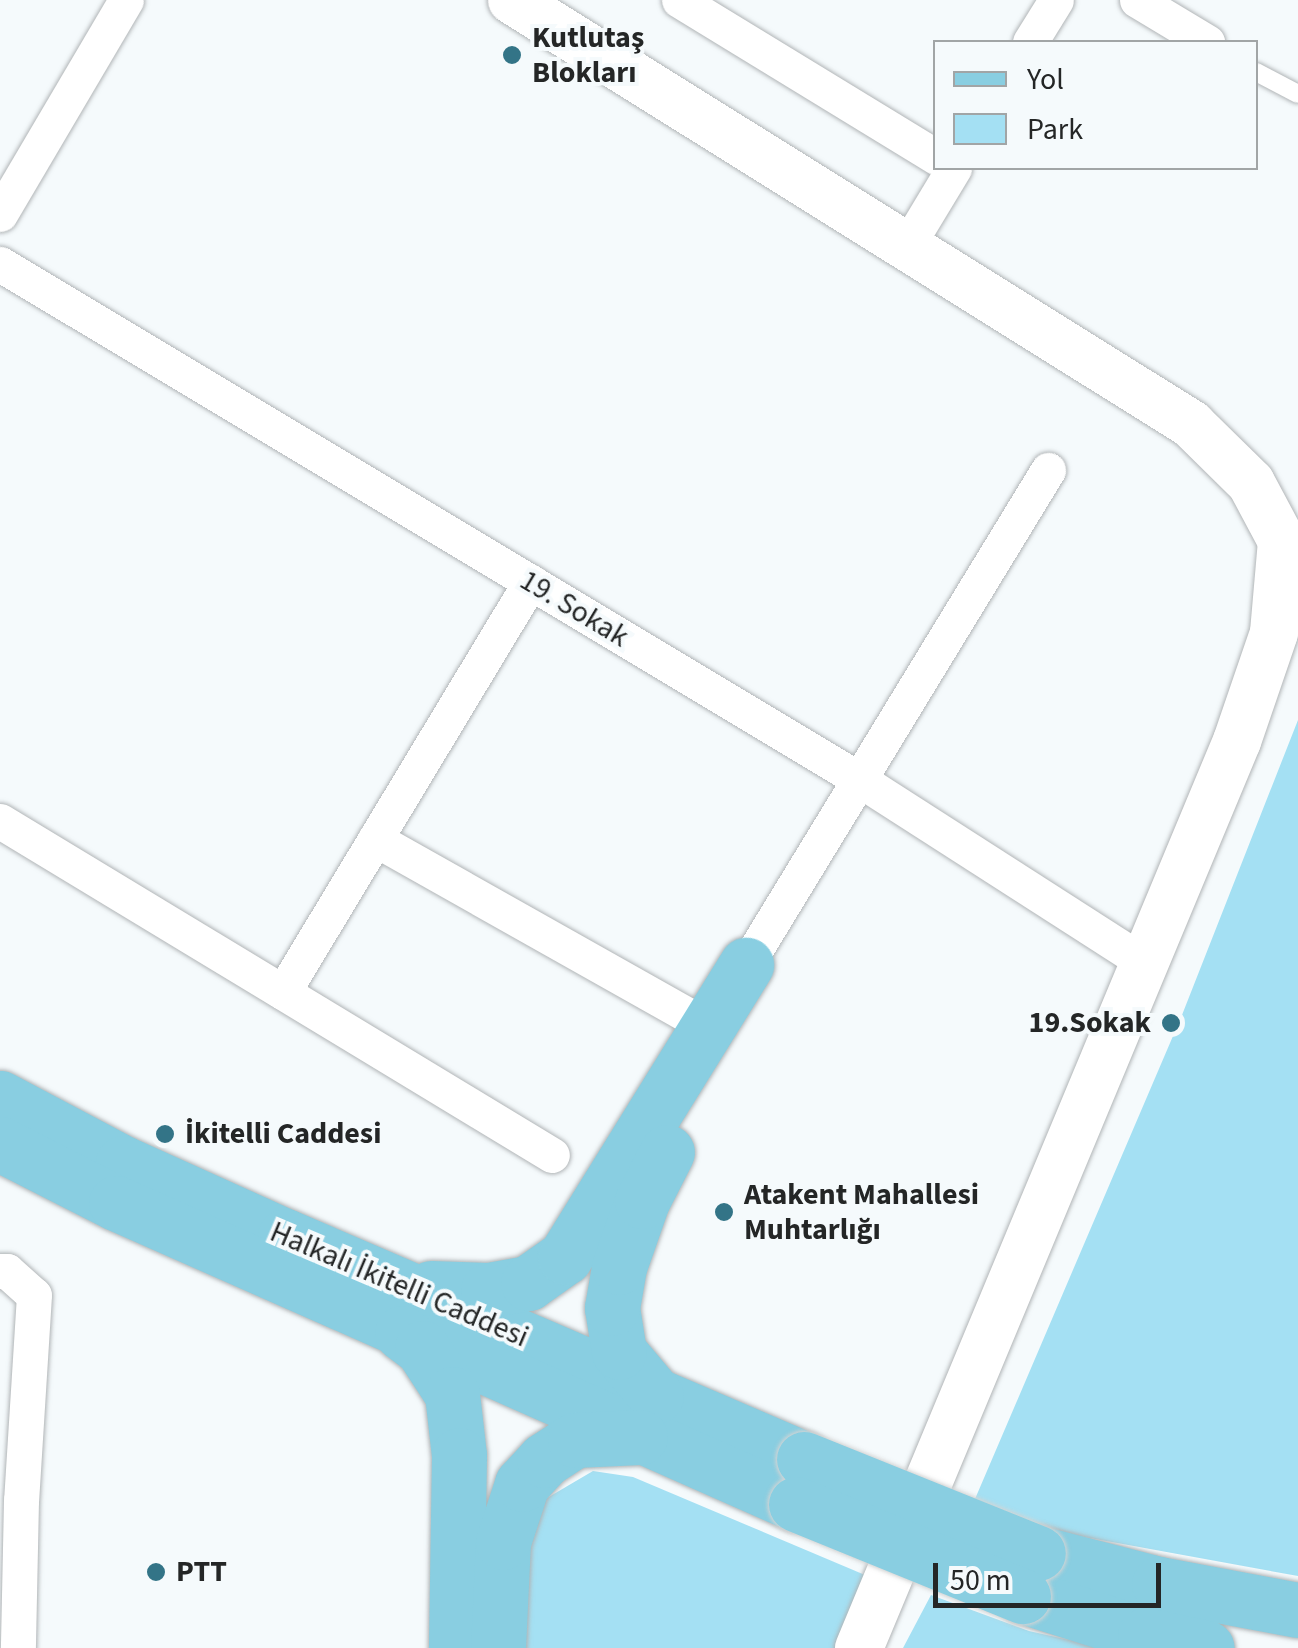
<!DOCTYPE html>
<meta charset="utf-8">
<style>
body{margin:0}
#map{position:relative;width:1298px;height:1648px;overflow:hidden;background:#f5fafc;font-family:"Source Sans 3",sans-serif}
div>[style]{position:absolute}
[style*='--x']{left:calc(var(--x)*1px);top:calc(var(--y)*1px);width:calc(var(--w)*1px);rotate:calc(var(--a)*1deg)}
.green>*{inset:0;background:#a4e0f3}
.roads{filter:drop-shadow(0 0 2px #b1b5b7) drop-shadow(0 0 2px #b1b5b7)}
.lane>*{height:18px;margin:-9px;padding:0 9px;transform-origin:9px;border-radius:9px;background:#fff}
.street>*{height:35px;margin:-17.5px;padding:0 17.5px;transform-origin:17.5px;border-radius:17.5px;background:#fff}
.secondary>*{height:48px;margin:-24px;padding:0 24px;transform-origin:24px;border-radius:24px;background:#fff}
.primary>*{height:55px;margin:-27.5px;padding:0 27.5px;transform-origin:27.5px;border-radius:27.5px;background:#89cee1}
.bridges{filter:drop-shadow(0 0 2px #d3d4d4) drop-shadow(0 0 2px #d3d4d4)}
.primary-bridge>*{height:55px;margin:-27.5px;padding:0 27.5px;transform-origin:27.5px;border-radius:27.5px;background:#89cee1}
.dots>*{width:28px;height:28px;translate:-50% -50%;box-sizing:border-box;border:5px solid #f5fafc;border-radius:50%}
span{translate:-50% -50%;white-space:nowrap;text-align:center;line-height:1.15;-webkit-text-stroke:8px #f5fafc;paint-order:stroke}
.poi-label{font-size:30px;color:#242626;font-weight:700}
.left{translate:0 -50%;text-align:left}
.right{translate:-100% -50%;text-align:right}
.street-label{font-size:30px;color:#242626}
.legend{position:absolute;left:933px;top:40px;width:325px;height:130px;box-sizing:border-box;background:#f5fafc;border:2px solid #a1a5a6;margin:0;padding:12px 18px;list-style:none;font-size:30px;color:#242626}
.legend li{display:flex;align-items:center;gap:20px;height:50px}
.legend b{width:50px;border:2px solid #a1a5a6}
.scale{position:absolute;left:933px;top:1563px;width:228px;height:45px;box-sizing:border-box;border:5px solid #242626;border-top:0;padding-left:12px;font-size:30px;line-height:35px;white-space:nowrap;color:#242626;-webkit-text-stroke:8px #f5fafc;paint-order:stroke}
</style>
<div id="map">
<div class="green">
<i style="clip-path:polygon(1298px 720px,1298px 1576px,1057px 1532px,975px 1499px,1182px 1015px)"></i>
<i style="clip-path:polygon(593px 1471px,633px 1477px,865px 1575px,835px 1648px,516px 1648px,525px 1525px,547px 1498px)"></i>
<i style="clip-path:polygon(931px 1595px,1029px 1631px,1105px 1648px,903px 1648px)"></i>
</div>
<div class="roads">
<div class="lane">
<i style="--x:1256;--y:72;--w:47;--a:27.6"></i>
</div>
<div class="street">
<i style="--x:679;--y:0;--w:301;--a:31.4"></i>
<i style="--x:1137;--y:0;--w:82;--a:31"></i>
<i style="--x:1030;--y:42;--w:49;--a:-58.2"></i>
<i style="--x:0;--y:214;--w:248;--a:-59.5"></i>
<i style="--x:907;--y:246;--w:91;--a:-58.9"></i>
<i style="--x:0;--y:264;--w:1003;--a:30.96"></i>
<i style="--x:860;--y:780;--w:337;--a:32.7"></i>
<i style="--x:0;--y:821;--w:645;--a:31.18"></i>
<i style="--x:375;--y:839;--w:379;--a:29.4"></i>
<i style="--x:746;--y:965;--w:580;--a:-58.61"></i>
<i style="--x:283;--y:992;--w:479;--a:-58.9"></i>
<i style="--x:0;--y:1271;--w:7;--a:0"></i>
<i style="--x:7;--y:1271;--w:36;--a:42"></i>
<i style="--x:34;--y:1295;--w:205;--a:93.6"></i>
<i style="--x:21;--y:1500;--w:148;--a:91.2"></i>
</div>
<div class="secondary">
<i style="--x:512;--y:0;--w:801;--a:31.98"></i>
<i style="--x:1191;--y:424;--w:84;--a:44.5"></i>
<i style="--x:1251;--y:483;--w:66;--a:61.9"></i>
<i style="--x:1282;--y:541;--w:92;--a:95"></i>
<i style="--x:1274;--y:633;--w:114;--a:108.9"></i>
<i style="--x:1237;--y:741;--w:983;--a:112.62"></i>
</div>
<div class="primary">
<i style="--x:0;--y:1098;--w:139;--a:27.9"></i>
<i style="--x:123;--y:1163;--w:178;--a:24.3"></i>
<i style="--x:285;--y:1236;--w:565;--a:23.25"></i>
<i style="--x:0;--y:1144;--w:130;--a:27"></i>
<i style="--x:116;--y:1203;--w:744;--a:23.88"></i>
<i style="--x:431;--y:1288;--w:57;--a:2"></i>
<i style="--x:488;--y:1290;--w:41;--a:-9.9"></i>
<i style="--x:528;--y:1283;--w:45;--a:-35.1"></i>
<i style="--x:565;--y:1257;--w:344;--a:-58.2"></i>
<i style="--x:402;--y:1333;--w:25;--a:37"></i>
<i style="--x:422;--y:1348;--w:55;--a:56.9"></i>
<i style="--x:452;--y:1394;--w:61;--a:83.5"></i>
<i style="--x:459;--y:1455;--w:193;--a:90.9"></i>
<i style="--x:656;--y:1396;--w:57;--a:-130.1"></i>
<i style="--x:619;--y:1352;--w:45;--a:-99"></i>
<i style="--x:612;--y:1308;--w:42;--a:-80.3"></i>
<i style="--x:619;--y:1267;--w:70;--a:-70.8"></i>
<i style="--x:642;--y:1201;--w:55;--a:-63"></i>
<i style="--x:1038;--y:1553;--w:125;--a:14.4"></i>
<i style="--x:1159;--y:1584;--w:141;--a:10.6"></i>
<i style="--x:1023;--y:1596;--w:128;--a:17.7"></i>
<i style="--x:1145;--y:1635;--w:63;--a:11.8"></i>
<i style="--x:498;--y:1648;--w:106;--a:-87.3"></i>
<i style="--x:503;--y:1542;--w:61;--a:-71.9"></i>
<i style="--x:522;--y:1484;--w:33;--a:-47"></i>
<i style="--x:544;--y:1460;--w:37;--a:-33"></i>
<i style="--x:575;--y:1440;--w:65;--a:-2.6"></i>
</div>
</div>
<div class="bridges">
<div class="primary-bridge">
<i style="--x:804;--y:1459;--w:252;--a:21.9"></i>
<i style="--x:796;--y:1504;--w:245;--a:22.1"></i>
</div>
</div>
<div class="dots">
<i style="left:512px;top:55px;background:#337487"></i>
<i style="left:1171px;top:1023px;background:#337487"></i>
<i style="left:165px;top:1134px;background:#337487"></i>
<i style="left:724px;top:1212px;background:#337487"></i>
<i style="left:156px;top:1572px;background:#337487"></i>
</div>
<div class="poi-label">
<span class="left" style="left:532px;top:55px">Kutlutaş<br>Blokları</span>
<span class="right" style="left:1151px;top:1023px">19.Sokak</span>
<span class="left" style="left:185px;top:1134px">İkitelli Caddesi</span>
<span class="left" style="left:744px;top:1212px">Atakent Mahallesi<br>Muhtarlığı</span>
<span class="left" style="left:176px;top:1572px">PTT</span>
</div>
<div class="street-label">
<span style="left:574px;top:609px;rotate:31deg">19. Sokak</span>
<span style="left:399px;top:1285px;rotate:23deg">Halkalı İkitelli Caddesi</span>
</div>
<ul class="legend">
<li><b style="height:12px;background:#89cee1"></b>Yol</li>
<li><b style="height:28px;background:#a4e0f3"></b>Park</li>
</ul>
<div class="scale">50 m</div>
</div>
